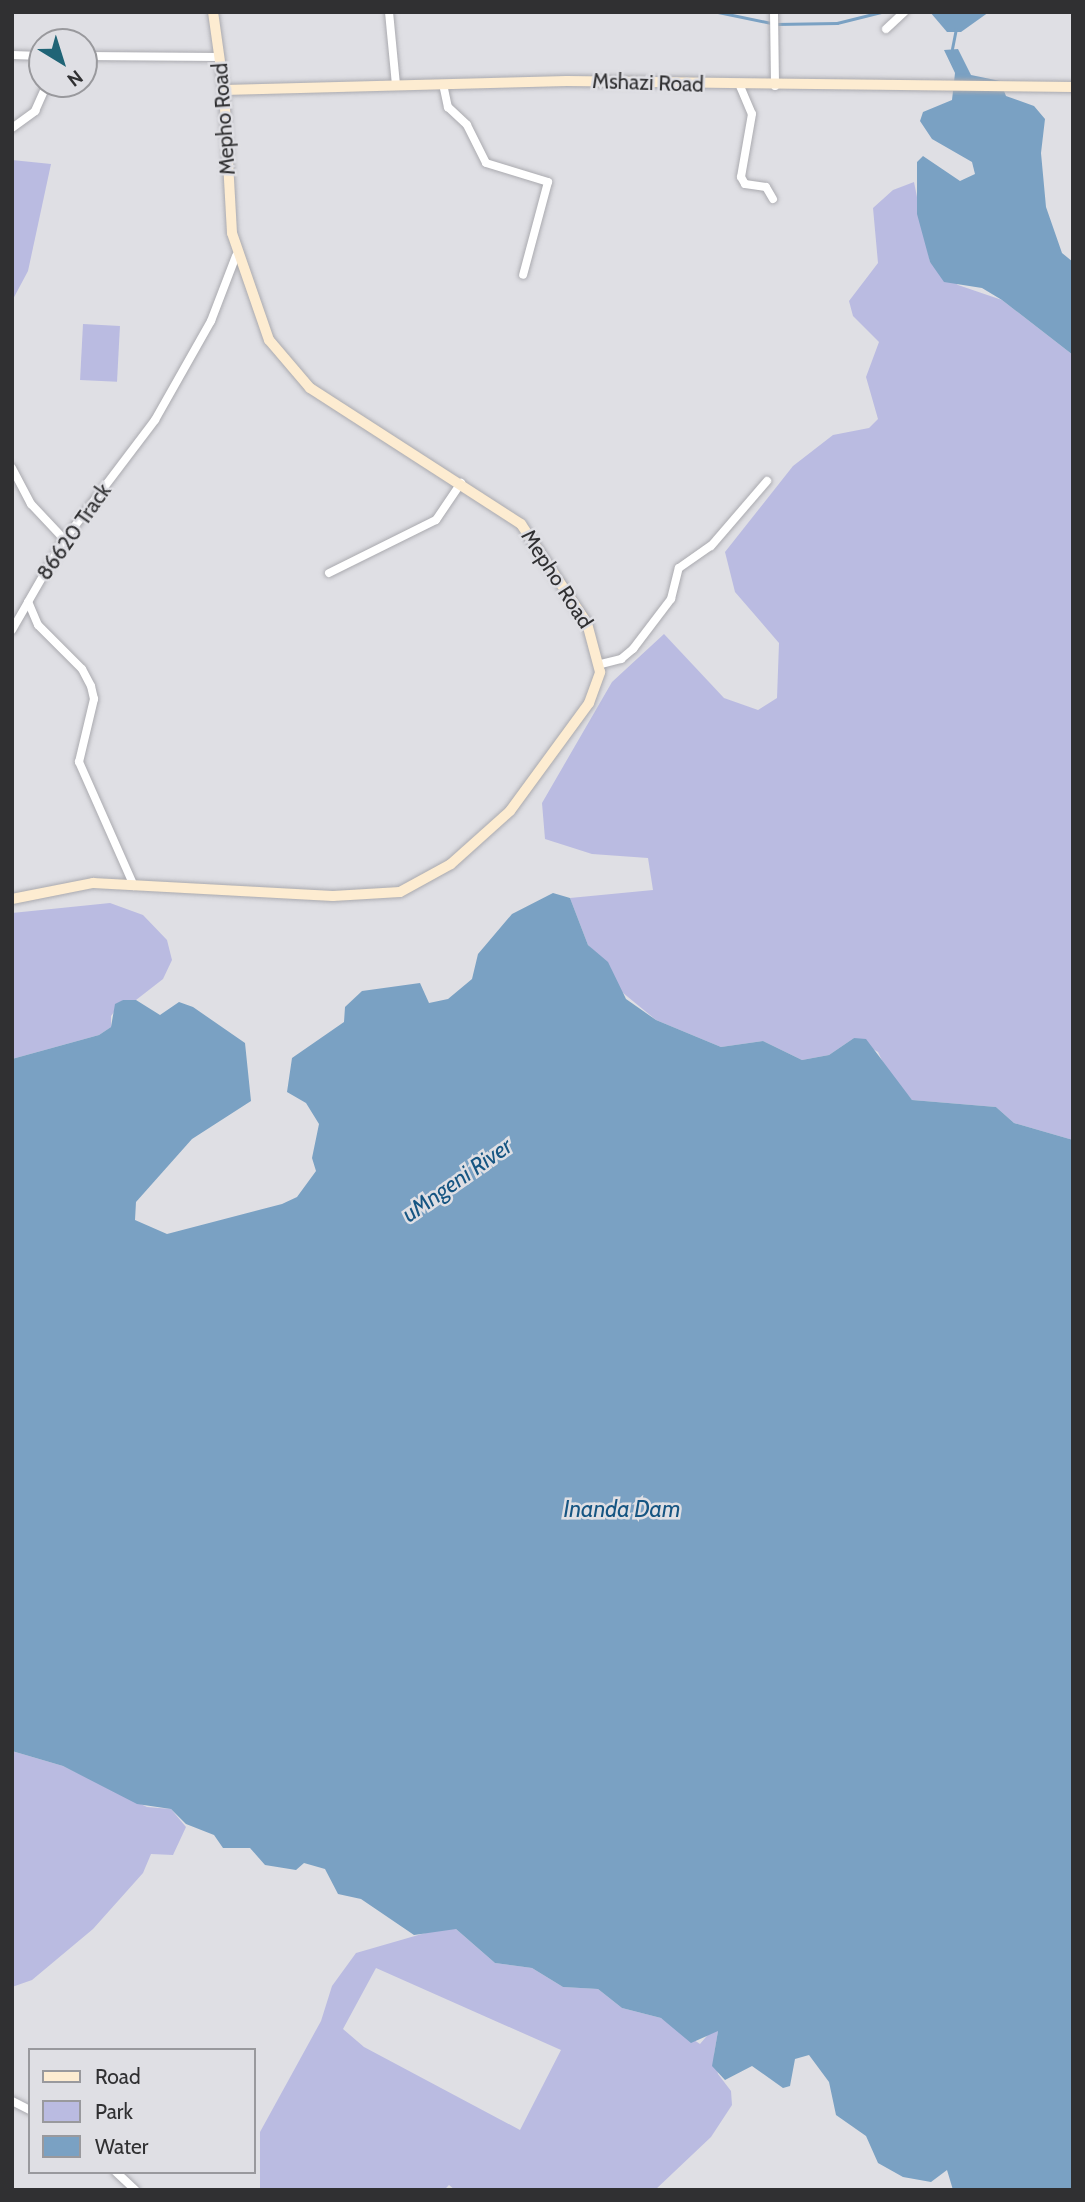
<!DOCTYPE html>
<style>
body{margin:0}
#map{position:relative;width:1085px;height:2202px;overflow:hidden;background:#dfdfe4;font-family:Cabin,sans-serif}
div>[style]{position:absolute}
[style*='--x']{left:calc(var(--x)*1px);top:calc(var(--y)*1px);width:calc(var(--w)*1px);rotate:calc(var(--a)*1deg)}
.green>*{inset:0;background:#babbe1;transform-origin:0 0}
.water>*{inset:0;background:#7aa1c3}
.stream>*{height:2.5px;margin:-1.25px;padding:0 1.25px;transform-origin:1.25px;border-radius:1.25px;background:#7aa1c3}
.roads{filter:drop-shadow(0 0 2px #aaaaaf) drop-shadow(0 0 2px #aaaaaf)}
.street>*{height:8px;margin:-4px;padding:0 4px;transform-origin:4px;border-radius:4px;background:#fff}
.secondary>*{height:10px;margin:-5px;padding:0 5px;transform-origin:5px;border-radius:5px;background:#fdecd1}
span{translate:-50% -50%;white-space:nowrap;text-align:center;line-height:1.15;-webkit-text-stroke:5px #dfdfe4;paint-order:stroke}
.street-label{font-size:21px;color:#303032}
.water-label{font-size:23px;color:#165582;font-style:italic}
.frame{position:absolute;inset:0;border:14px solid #303032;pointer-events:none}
.legend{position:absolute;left:28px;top:2048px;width:228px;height:126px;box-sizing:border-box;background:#dfdfe4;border:2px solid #99999d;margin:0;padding:9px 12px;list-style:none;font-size:21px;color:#303032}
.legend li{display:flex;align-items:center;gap:14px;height:35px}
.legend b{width:35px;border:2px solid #99999d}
.north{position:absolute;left:28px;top:28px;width:70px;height:70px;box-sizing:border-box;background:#dfdfe4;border:2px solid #99999d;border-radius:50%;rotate:142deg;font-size:19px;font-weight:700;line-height:28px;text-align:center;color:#303032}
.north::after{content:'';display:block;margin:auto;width:24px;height:32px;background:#206476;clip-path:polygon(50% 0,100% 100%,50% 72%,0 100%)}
</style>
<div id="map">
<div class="green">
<i style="clip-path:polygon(12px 160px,51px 164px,28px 271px,12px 301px)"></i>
<i style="clip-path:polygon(914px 182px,930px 262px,958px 285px,1002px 300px,1073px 355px,1073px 1140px,1014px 1123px,996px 1107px,912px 1100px,887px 1071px,878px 1052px,854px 1038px,829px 1055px,802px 1060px,763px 1041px,721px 1047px,656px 1020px,617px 988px,610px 967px,588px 945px,570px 898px,653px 890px,648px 858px,592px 854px,545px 839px,542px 803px,612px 682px,664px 634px,724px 698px,758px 710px,777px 698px,779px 643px,735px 592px,725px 552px,793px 466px,833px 435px,869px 428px,878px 419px,866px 377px,879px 342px,853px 316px,849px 301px,878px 263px,873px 208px,893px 190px)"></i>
<i style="left:83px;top:324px;width:37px;height:56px;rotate:3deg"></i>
<i style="clip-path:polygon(110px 903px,143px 915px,167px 940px,172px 960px,163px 979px,136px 1000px,123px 1000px,111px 1016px,111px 1027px,99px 1035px,12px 1059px,12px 913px)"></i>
<i style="clip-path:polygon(12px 1751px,63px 1766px,147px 1807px,171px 1809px,186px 1827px,173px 1855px,151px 1854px,143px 1873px,93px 1929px,32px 1980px,12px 1987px)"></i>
<i style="clip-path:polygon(evenodd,446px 1927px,456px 1929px,495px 1963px,532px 1968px,563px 1987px,598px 1989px,622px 2008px,661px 2018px,700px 2044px,712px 2030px,718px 2031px,714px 2055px,718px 2074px,731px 2091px,732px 2105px,711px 2137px,655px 2190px,455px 2190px,449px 2185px,444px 2190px,260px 2190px,260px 2132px,321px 2021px,332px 1986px,356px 1953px,446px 1927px,376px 1968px,561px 2050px,520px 2130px,364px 2047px,343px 2029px,376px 1968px)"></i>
</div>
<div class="water">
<i style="clip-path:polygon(930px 12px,989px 12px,961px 32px,947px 32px)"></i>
<i style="clip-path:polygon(958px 49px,971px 75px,1000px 81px,1006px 96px,1034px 106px,1045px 119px,1041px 153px,1046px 207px,1062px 253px,1073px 262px,1073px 355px,1002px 300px,982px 288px,944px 282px,930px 262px,917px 214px,917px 162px,923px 156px,960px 181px,975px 174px,972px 162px,932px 139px,920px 121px,923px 112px,952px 100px,955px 73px,944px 50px)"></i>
<i style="clip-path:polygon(553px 893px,570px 898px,588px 945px,608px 962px,626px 999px,656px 1020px,721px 1047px,763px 1041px,802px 1060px,829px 1055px,854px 1038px,866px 1039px,912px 1100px,996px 1107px,1014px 1123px,1073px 1140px,1073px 2190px,953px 2190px,947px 2170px,931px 2182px,903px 2177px,878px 2163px,866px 2136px,836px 2115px,829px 2082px,809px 2055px,795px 2059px,790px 2086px,783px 2088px,752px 2066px,725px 2080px,712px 2066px,718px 2031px,691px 2043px,661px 2018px,622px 2008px,598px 1989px,563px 1987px,532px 1968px,495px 1963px,456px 1929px,414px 1935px,361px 1899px,338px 1894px,325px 1869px,304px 1863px,296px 1870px,265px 1865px,250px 1848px,223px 1848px,214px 1835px,186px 1824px,171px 1809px,137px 1804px,63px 1766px,12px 1751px,12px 1059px,99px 1035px,111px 1027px,115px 1004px,123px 1000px,136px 1000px,160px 1015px,179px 1002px,193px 1007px,245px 1043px,251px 1101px,192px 1139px,136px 1202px,135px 1220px,167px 1234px,282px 1204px,297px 1197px,316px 1171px,312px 1158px,319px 1124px,306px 1103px,287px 1092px,292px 1058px,344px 1022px,345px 1007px,362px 991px,420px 983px,429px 1003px,448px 999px,472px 979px,478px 954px,512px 914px)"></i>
</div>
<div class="stream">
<i style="--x:718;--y:12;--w:59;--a:11.7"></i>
<i style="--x:776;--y:24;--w:61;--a:-0.9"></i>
<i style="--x:837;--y:23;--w:45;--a:-14"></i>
<i style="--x:952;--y:49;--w:20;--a:-79"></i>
</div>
<div class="roads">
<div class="street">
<i style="--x:389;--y:12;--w:73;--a:84.5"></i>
<i style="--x:774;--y:12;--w:74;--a:89.2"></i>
<i style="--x:886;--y:29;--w:25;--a:-43"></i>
<i style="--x:12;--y:55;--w:30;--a:2"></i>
<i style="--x:84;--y:56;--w:136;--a:0.4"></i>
<i style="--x:443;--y:84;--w:24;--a:78"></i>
<i style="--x:448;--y:107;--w:26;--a:43"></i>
<i style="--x:467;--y:125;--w:42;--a:63.4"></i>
<i style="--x:486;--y:163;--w:65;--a:17"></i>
<i style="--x:548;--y:182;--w:96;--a:105"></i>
<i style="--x:740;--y:86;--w:30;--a:67"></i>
<i style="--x:752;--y:114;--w:64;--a:99.9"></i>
<i style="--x:741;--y:177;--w:8;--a:60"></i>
<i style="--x:745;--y:184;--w:21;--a:8"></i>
<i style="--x:766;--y:187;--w:14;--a:60"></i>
<i style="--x:12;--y:128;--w:29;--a:-36"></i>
<i style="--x:35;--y:111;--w:30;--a:-66"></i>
<i style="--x:12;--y:468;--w:41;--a:62.2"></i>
<i style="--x:31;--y:504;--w:48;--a:46.7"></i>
<i style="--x:329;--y:573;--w:119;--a:-26.4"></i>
<i style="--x:436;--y:520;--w:45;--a:-56"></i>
<i style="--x:12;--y:630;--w:32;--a:-60"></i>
<i style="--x:601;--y:664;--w:21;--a:-14"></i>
<i style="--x:621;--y:659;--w:16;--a:-40"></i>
<i style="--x:633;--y:649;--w:63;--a:-52.8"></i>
<i style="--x:671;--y:599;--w:32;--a:-76"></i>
<i style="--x:679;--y:568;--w:39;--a:-35"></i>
<i style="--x:711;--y:546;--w:86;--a:-49.3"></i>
<i style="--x:134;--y:886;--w:136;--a:-113.9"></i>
<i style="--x:79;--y:762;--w:65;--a:-76.6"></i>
<i style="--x:94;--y:699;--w:13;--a:-103"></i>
<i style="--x:91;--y:686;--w:19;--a:-118"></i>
<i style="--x:82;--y:669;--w:62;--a:-135"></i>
<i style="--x:38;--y:625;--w:25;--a:-113"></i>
<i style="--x:28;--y:602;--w:68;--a:-60"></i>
<i style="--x:62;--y:543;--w:154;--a:-52.9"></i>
<i style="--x:155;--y:420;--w:114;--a:-60.5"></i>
<i style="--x:211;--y:321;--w:70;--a:-69"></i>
<i style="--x:12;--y:2101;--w:20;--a:27"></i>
<i style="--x:116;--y:2172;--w:26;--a:43"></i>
</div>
<div class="secondary">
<i style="--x:224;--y:90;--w:343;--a:-1.5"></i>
<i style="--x:567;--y:81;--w:506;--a:0.68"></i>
<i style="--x:12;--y:899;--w:83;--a:-11.2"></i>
<i style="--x:93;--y:883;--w:240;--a:3.1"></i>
<i style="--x:333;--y:896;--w:67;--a:-3.4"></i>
<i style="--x:400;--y:892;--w:58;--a:-28.8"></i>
<i style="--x:451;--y:864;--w:79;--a:-41.9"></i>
<i style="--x:510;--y:811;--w:134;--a:-53.8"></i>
<i style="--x:589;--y:703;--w:33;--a:-70"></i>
<i style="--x:600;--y:672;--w:51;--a:-104.9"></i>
<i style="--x:587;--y:623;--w:119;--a:-123.7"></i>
<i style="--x:521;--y:524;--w:251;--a:-147.2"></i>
<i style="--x:310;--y:388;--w:63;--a:-130.5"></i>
<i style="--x:269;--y:340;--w:113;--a:-109.1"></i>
<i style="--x:232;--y:233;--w:143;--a:-93.2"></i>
<i style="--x:224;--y:90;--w:79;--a:-98"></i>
</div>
</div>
<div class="street-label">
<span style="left:648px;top:83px;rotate:2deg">Mshazi Road</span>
<span style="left:224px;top:119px;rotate:-94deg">Mepho Road</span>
<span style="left:74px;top:532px;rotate:-55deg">86620 Track</span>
<span style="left:557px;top:579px;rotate:57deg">Mepho Road</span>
</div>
<div class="water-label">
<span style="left:457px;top:1180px;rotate:-35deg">uMngeni River</span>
<span style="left:622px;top:1509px">Inanda Dam</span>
</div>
<div class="frame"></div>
<ul class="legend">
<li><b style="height:9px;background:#fdecd1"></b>Road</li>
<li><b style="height:19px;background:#babbe1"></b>Park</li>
<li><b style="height:19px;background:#7aa1c3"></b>Water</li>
</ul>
<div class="north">N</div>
</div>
